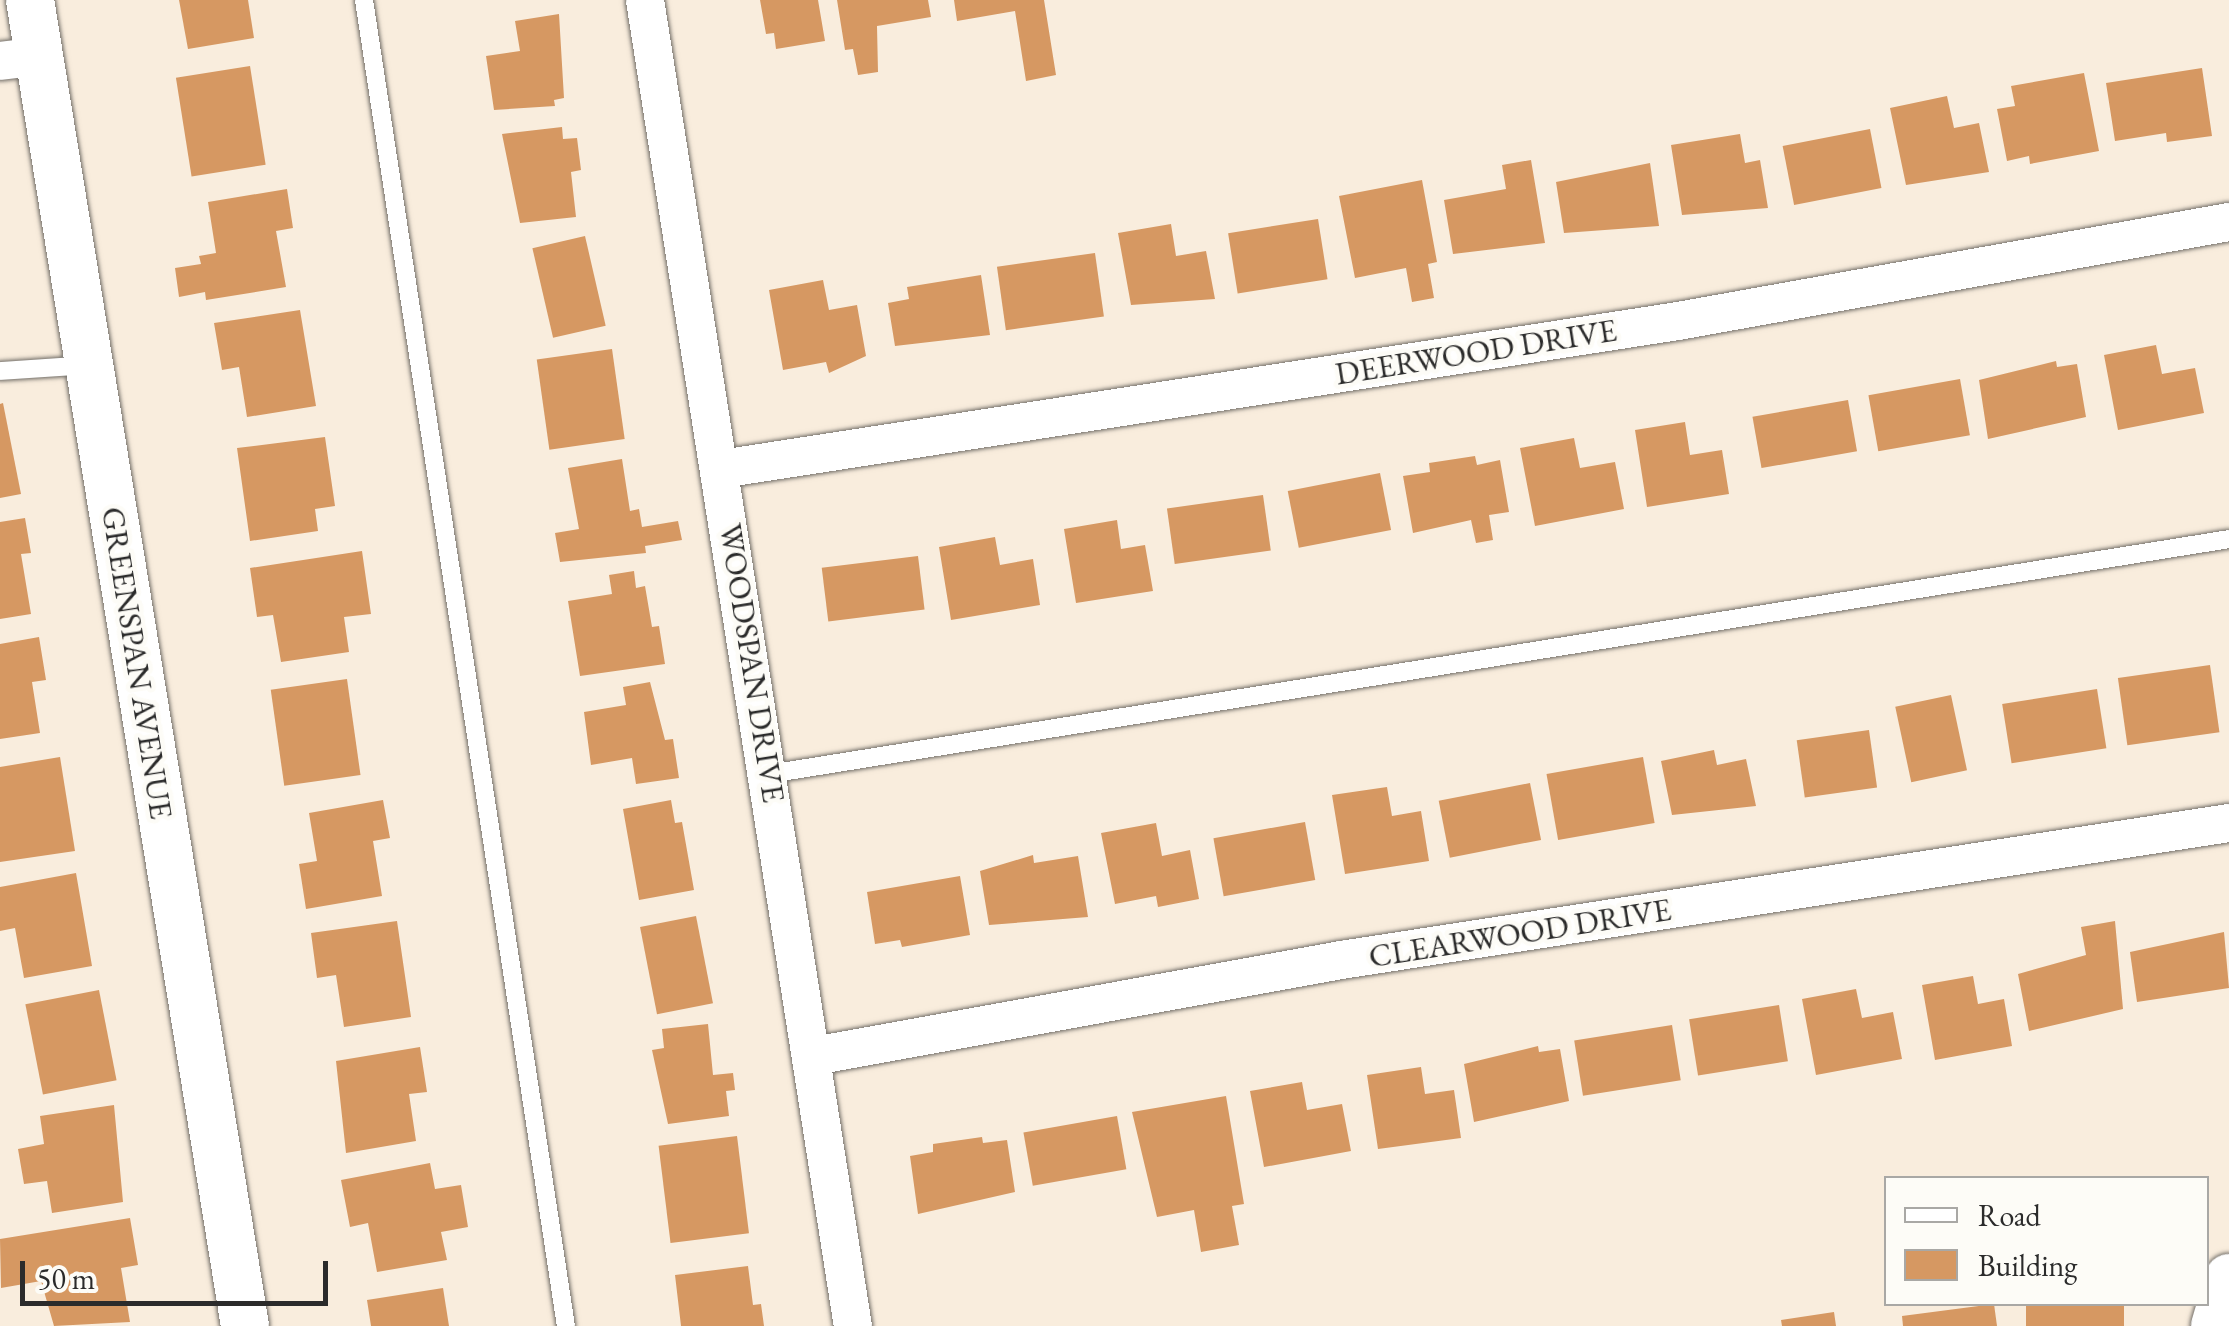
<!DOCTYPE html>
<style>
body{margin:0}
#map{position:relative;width:2229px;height:1326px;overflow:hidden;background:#f9eddd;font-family:"EB Garamond",serif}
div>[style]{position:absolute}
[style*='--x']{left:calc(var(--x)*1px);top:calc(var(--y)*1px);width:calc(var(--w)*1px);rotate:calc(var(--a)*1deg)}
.building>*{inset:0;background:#d69862;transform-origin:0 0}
.roads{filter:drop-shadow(0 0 2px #736f69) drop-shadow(0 0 2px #736f69)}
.service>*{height:18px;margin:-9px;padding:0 9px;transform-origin:9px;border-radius:9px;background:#fff}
.minor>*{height:38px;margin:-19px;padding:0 19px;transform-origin:19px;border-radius:19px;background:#fff}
.tertiary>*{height:48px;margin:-24px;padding:0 24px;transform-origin:24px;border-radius:24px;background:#fff}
span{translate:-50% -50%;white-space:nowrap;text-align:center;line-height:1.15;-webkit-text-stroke:9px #fdfcf7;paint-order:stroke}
.street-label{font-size:32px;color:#2b2b2b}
.legend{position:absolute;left:1884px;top:1176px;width:325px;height:130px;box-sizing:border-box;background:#fdfcf7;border:2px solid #a9a8a5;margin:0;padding:12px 18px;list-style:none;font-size:30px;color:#2b2b2b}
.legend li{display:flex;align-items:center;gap:20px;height:50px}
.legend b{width:50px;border:2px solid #a9a8a5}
.scale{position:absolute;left:20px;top:1261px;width:308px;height:45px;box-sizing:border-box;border:5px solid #2b2b2b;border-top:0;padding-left:12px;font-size:30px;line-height:35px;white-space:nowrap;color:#2b2b2b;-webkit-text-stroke:8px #fdfcf7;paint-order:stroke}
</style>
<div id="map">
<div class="building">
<i style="clip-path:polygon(179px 0,248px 0,254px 38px,188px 49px)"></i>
<i style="clip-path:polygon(760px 0,818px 0,825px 41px,776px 49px,774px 33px,766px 34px)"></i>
<i style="clip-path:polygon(837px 0,928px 0,931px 17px,877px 26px,878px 72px,858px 75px,853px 49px,845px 50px)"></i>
<i style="clip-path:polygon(954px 0,1044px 0,1056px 75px,1026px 81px,1015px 11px,957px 21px)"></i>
<i style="clip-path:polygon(559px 14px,564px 98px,554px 100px,555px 106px,494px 110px,486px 56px,520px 51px,515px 21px)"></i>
<i style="left:250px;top:66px;width:100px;height:75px;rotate:81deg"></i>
<i style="clip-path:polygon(2202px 68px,2212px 136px,2167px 142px,2166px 133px,2115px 141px,2106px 83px)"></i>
<i style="clip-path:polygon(2084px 73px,2099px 151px,2030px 164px,2029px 156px,2007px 161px,1997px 109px,2015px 106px,2011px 86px)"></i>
<i style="clip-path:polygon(1947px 96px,1954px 128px,1979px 123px,1989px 172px,1906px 185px,1890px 108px)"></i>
<i style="clip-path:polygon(562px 127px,563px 139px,577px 138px,581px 170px,571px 172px,576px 217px,520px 223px,502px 134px)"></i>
<i style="left:1870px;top:129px;width:60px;height:89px;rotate:79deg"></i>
<i style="clip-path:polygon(1740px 134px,1745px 163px,1760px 160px,1768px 208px,1682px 215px,1671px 145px)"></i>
<i style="clip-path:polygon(1531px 160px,1545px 243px,1453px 254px,1444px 200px,1506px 189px,1502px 165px)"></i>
<i style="clip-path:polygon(1650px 163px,1659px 226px,1564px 233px,1556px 182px)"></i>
<i style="clip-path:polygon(1422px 180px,1437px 262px,1428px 264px,1434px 298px,1412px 302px,1406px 268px,1355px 278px,1339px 196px)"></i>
<i style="clip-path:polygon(287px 189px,293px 228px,276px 231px,286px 287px,206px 300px,205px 292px,179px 297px,175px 268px,201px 264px,199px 256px,216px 253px,208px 202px)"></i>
<i style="left:1318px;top:219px;width:61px;height:91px;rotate:81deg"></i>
<i style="clip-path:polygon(1171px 224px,1176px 256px,1206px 251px,1215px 299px,1131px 305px,1118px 233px)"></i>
<i style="left:585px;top:236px;width:92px;height:54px;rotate:77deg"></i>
<i style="left:1095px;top:253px;width:64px;height:99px;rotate:82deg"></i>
<i style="clip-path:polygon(981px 275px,990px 335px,895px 346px,888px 303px,909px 299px,907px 287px)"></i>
<i style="clip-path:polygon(823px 280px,829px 310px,857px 305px,866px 356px,829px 373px,826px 362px,783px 370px,769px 290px)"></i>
<i style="clip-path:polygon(300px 310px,316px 406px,247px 417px,239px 367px,222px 370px,214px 323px)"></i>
<i style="clip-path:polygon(2156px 345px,2162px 374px,2195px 368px,2204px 413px,2118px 430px,2104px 355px)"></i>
<i style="left:612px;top:349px;width:91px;height:76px;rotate:82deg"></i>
<i style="clip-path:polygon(2056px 361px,2057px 367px,2077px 364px,2086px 417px,1988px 439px,1979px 380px)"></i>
<i style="left:1960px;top:379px;width:57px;height:93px;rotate:80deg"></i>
<i style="left:1848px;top:400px;width:52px;height:97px;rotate:80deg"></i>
<i style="clip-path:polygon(3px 403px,21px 494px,0 498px,0 404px)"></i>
<i style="clip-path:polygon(1685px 422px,1690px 455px,1722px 450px,1729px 494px,1647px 507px,1635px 430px)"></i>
<i style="clip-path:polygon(325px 437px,335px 506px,315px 509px,318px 531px,250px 541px,237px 448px)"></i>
<i style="clip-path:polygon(1574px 438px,1580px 468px,1615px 462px,1624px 509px,1535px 526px,1520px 448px)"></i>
<i style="clip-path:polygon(1475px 456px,1477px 465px,1500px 460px,1509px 512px,1489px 515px,1493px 540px,1476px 543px,1471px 520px,1413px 533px,1403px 476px,1430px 472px,1429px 463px)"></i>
<i style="clip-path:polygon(622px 459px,630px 511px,639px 509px,642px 527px,678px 521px,682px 540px,645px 546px,646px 553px,560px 562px,555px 533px,579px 529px,568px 468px)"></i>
<i style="left:1380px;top:473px;width:58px;height:94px;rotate:79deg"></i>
<i style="left:1263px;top:495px;width:56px;height:97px;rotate:82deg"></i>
<i style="clip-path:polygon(25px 518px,31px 553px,21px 554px,31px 614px,0 619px,0 522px)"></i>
<i style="clip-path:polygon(1117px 520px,1121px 549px,1145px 545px,1153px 591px,1076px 603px,1064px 529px)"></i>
<i style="clip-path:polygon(995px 537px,1000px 565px,1033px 559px,1040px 605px,951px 620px,939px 547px)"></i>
<i style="clip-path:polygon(362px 551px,371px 614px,344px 617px,349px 652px,281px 662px,273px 615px,257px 617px,250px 568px)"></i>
<i style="left:918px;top:556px;width:54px;height:97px;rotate:83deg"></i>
<i style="clip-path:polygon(634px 571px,636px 588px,645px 586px,652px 627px,659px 626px,665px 664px,580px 676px,568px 601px,612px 594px,609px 575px)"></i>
<i style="clip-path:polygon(39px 637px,46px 680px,32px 682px,40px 733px,0 739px,0 644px)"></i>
<i style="left:2210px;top:665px;width:68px;height:93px;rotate:82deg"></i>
<i style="left:347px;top:679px;width:97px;height:77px;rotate:82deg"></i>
<i style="clip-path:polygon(650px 682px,665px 740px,673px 739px,679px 778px,636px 784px,632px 758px,591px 765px,584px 712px,626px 705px,623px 687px)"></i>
<i style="left:2097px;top:689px;width:60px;height:96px;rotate:81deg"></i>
<i style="left:1951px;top:695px;width:77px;height:57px;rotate:78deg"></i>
<i style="left:1869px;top:730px;width:58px;height:73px;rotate:82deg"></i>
<i style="clip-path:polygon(1714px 750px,1717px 765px,1746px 759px,1756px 806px,1672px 815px,1661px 761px)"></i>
<i style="clip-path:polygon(60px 757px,75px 851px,0 862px,0 767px)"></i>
<i style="left:1643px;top:757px;width:67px;height:98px;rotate:80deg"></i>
<i style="left:1530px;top:783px;width:58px;height:93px;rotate:79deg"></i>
<i style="clip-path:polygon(1387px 787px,1392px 816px,1421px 811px,1429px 861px,1345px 874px,1332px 795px)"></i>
<i style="clip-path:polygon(383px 800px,390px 838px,373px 841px,382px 896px,306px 909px,299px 864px,317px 861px,309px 813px)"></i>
<i style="clip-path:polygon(671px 800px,675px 823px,682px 822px,694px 890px,639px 900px,623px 809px)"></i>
<i style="left:1305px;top:822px;width:59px;height:93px;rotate:80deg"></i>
<i style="clip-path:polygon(1156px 823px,1162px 856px,1190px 850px,1199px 899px,1158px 907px,1156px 896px,1115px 904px,1101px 833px)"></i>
<i style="clip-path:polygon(1033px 855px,1034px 863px,1078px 856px,1088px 917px,989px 925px,980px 871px)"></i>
<i style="clip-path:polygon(76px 873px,92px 966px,24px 978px,15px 928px,0 931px,0 887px)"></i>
<i style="clip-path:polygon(960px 876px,970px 935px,902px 947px,900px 940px,875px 944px,867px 892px)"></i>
<i style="left:696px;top:916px;width:89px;height:57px;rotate:79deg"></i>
<i style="clip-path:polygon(397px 921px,411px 1017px,344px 1027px,336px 975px,317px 978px,311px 933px)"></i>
<i style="clip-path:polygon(2115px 921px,2123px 1009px,2029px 1031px,2018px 974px,2086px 955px,2081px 927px)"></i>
<i style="clip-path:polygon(2224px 932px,2229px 988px,2137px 1002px,2130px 952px)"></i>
<i style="clip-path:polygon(1973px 976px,1978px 1004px,2004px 999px,2012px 1046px,1935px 1060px,1922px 985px)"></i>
<i style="clip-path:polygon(1856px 989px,1862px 1018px,1893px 1012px,1902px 1059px,1816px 1075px,1802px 999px)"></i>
<i style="left:99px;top:990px;width:92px;height:75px;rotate:79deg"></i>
<i style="left:1779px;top:1005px;width:57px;height:91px;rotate:81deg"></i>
<i style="clip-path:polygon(708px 1024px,713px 1075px,733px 1073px,735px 1090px,726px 1091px,729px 1116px,668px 1124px,652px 1050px,664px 1048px,662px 1029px)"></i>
<i style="left:1672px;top:1025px;width:56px;height:99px;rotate:81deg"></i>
<i style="clip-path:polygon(1538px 1046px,1539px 1052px,1560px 1049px,1569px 1101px,1474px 1122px,1464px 1064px)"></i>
<i style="clip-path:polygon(420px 1047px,427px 1092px,409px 1094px,416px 1141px,346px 1153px,336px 1061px)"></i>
<i style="clip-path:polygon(1421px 1067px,1425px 1094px,1454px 1090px,1461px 1138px,1378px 1149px,1367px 1075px)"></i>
<i style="clip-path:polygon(1302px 1082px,1307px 1110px,1342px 1104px,1351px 1151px,1264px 1167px,1250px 1091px)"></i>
<i style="clip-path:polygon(1226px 1096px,1244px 1204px,1232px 1206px,1239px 1245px,1201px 1252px,1194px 1210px,1157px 1217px,1132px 1112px)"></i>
<i style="clip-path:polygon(114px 1105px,123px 1202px,52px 1213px,47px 1181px,24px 1184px,18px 1149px,44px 1144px,40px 1116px)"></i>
<i style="left:1117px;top:1116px;width:54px;height:95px;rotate:80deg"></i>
<i style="left:737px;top:1136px;width:98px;height:79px;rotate:83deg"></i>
<i style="clip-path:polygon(982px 1137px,983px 1143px,1007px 1140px,1015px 1192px,918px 1214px,910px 1156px,933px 1152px,933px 1144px)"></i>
<i style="clip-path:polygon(430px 1163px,435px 1189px,461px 1185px,468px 1227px,441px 1232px,447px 1260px,377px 1272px,368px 1223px,350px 1227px,341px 1180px)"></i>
<i style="clip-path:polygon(130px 1218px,138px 1265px,121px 1268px,130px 1322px,54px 1326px,41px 1281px,1px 1288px,0 1239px)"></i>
<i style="clip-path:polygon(748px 1266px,753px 1305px,761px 1304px,764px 1326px,681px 1326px,675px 1275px)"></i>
<i style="clip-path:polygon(443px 1288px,449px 1326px,371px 1326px,367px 1300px)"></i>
<i style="clip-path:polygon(1994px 1304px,1997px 1326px,1903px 1326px,1902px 1316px)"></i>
<i style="left:2026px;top:1304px;width:98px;height:23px"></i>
<i style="clip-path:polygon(1834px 1312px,1836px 1326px,1782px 1326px,1781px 1320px)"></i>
</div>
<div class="roads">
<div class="service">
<i style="--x:364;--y:0;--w:1341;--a:81.34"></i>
<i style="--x:0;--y:371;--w:88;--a:-3.9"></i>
<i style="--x:769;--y:774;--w:1479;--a:-9.14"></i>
</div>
<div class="minor">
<i style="--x:645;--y:0;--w:1342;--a:81.09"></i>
<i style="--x:0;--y:61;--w:38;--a:-7"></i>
<i style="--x:721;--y:469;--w:968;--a:-8.79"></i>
<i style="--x:1678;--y:321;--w:560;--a:-10.19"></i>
<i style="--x:814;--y:1056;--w:536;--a:-10.32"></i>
<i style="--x:1341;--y:960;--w:899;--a:-8.77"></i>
</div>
<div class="tertiary">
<i style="--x:30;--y:0;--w:1343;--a:80.79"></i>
<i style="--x:2215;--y:1326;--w:50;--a:-73.7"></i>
</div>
</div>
<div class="street-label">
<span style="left:1476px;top:352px;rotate:-9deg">DEERWOOD DRIVE</span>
<span style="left:137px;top:663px;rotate:81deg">GREENSPAN AVENUE</span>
<span style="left:752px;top:663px;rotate:81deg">WOODSPAN DRIVE</span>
<span style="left:1520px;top:933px;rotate:-9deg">CLEARWOOD DRIVE</span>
</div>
<ul class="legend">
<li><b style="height:12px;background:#fff"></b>Road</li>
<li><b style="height:28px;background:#d69862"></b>Building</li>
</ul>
<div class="scale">50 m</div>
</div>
